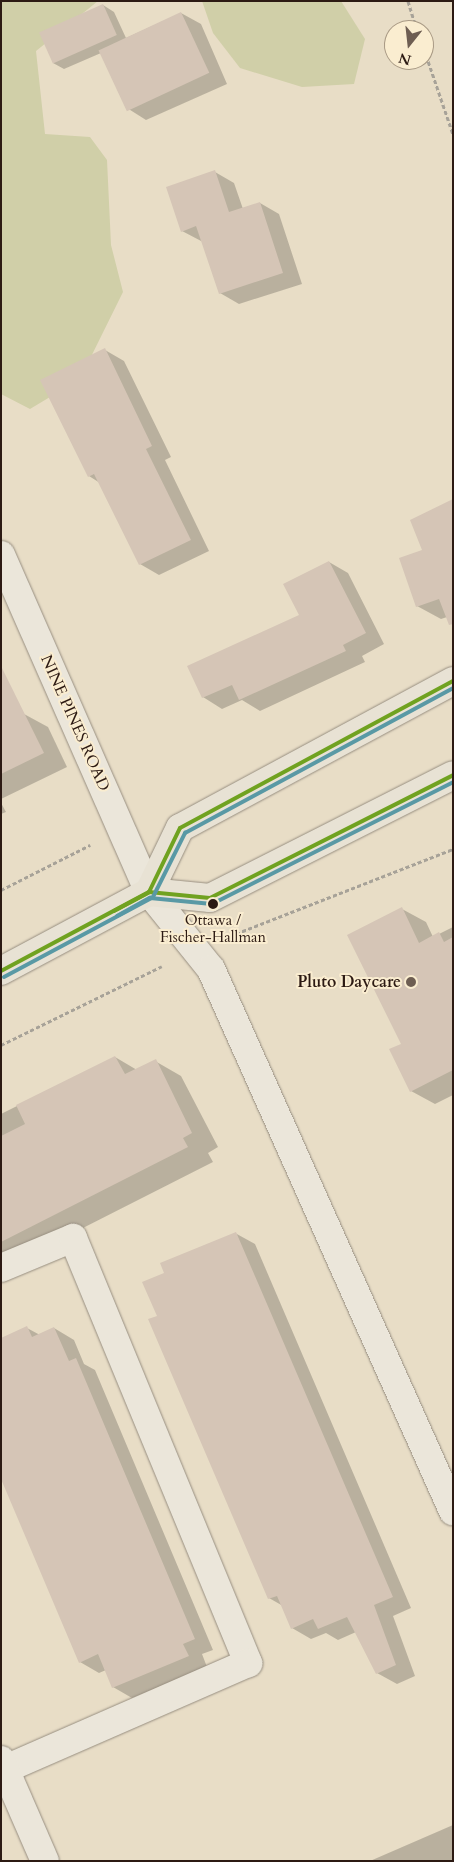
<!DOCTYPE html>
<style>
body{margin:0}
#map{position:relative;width:454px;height:1862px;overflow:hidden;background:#e8ddc6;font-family:Cardo,serif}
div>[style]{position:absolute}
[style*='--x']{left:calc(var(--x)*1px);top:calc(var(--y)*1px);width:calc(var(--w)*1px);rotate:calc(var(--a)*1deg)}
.green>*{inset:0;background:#d0cfa8}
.shadow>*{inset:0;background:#0003}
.building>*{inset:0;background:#d5c5b6;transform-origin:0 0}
.path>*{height:3px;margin-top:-1.5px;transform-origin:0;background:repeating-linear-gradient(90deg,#a7a298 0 4px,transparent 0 6.5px)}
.roads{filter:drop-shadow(0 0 1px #978e80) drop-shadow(0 0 1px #978e80)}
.minor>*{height:28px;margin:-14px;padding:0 14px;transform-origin:14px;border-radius:14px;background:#ebe6da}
.major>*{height:28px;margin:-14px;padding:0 14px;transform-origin:14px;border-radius:14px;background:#e8e2d4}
.bus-1>*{height:4px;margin:-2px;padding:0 2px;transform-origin:2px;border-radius:2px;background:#70a220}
.bus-2>*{height:4px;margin:-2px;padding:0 2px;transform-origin:2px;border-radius:2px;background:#5999a5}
.dots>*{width:14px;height:14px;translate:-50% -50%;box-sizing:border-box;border:2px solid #faedd0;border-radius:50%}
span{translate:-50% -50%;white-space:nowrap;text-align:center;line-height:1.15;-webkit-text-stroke:4px #faedd0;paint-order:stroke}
.bus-label{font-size:15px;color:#2c1a13}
.street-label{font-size:16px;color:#2c1a13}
.poi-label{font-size:16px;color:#2c1a13;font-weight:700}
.right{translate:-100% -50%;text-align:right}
.frame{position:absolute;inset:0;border:2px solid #2c1a13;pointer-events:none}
.north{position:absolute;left:384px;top:20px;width:50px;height:50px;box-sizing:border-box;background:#faedd0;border:1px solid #a89984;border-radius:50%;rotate:196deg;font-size:14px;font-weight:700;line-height:20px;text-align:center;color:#2c1a13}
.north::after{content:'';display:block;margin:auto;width:18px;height:22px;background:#6e5e52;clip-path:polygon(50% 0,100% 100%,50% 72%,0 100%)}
</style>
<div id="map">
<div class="green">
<i style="clip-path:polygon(1px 1px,98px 1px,36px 51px,45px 134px,90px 137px,107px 160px,111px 245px,123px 292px,80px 379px,30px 409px,1px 394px)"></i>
<i style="clip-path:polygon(202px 1px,341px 1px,365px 39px,354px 84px,302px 87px,240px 68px,213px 33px)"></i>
</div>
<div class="shadow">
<i style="clip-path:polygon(103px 5px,114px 12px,126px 38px,181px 13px,201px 24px,227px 84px,146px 120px,127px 108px,101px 53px,64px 69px,53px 63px)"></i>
<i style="clip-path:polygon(215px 172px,234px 183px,243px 209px,260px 203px,279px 214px,302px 284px,239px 304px,220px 293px,203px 242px,182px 231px)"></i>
<i style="clip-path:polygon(105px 350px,124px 361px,171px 457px,165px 460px,209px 551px,159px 575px,140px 564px,100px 483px,89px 476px)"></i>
<i style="clip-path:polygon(423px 551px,453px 615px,441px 619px,417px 606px)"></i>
<i style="clip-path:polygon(329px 562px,348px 573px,384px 644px,362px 656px,365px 662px,260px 711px,242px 700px,222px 709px,203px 697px,300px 615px)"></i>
<i style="clip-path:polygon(1px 712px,24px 714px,48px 727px,67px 767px,1px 799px)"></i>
<i style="clip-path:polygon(1px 803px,6px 812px,1px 814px)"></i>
<i style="clip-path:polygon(402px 909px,426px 922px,433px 937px,453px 927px,453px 1095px,435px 1104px,411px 1091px,402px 1044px)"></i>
<i style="clip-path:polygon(115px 1057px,137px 1070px,155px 1061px,181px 1076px,218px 1147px,208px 1153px,213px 1162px,8px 1266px,1px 1262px,1px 1114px)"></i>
<i style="clip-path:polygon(235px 1233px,255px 1244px,411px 1608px,393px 1616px,415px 1676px,397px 1684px,377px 1673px,356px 1632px,338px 1640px,326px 1633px,311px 1639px,292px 1628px,283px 1606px,269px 1598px,158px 1316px,166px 1273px)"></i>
<i style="clip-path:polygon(27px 1328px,40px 1335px,54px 1328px,74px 1340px,84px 1364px,95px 1370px,213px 1650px,202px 1654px,207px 1667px,132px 1698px,113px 1687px,106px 1670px,99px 1673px,80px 1662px)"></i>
<i style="clip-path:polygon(453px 1825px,453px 1861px,370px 1861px)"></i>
</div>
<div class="building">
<i style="left:103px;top:4px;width:34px;height:70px;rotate:66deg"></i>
<i style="left:181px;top:12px;width:67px;height:91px;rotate:65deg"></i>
<i style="clip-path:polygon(215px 170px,229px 212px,260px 202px,283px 273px,219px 294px,196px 226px,181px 232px,166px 187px)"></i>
<i style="clip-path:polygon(105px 348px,152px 446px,146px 449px,191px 540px,139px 565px,94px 474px,88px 477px,40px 380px)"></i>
<i style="clip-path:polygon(453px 499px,453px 624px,449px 625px,439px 599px,416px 607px,399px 558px,422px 550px,410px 520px)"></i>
<i style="clip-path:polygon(329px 561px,366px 633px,343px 645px,346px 651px,239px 700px,232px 685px,202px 698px,187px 666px,299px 615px,283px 584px)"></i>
<i style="clip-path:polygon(1px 666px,44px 753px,1px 774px)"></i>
<i style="clip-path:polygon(402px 907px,419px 943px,439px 932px,444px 942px,453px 937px,453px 1070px,410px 1092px,389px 1049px,401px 1044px,347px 935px)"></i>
<i style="clip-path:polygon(115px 1056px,125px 1074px,156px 1059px,192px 1133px,183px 1138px,188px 1147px,1px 1242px,1px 1136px,25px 1124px,16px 1105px)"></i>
<i style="clip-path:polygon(236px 1232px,393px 1597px,374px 1605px,396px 1665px,376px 1674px,347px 1617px,318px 1629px,313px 1619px,291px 1629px,277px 1596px,268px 1599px,148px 1319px,157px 1316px,142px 1282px,164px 1273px,160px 1263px)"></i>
<i style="clip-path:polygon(27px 1326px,32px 1337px,54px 1327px,69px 1361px,76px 1358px,195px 1639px,183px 1644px,189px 1656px,112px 1688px,98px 1654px,79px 1663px,1px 1479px,1px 1338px)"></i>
</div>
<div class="path">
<i style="--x:408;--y:1;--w:30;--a:73"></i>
<i style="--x:424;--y:49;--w:90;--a:71.2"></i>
<i style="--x:1;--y:890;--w:100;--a:-26.8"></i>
<i style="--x:230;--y:936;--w:239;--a:-21.3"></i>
<i style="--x:1;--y:1045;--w:179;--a:-26.1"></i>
</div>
<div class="roads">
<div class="minor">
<i style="--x:1;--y:555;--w:368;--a:66.3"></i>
<i style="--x:149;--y:892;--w:99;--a:51.2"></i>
<i style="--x:211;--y:969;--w:594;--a:65.94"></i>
<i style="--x:1;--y:1268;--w:78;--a:-22.6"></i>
<i style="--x:73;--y:1238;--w:460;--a:67.6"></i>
<i style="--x:248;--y:1663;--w:265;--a:156.4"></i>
<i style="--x:1;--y:1760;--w:110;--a:66.5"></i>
</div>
<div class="major">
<i style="--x:149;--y:892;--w:71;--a:-64.2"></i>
<i style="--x:180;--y:828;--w:310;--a:-28.3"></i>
<i style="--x:1;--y:971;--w:168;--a:-28.1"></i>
<i style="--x:149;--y:892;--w:61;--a:5.6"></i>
<i style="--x:210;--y:898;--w:272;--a:-26.8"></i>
</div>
</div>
<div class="bus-1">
<i style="--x:114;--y:911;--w:40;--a:-28"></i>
<i style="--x:149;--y:892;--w:61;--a:5.6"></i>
<i style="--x:210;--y:898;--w:272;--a:-26.8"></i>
<i style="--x:1;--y:971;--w:168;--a:-28.1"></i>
<i style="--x:149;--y:892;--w:71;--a:-64.2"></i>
<i style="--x:180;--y:828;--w:310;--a:-28.3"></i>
</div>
<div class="bus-2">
<i style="--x:117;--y:916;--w:38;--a:-29"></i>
<i style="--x:150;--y:898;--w:62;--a:5.5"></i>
<i style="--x:212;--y:904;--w:270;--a:-26.8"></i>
<i style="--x:4;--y:977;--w:169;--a:-28.2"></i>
<i style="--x:153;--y:897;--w:72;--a:-63.4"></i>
<i style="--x:185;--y:833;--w:305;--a:-28.4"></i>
</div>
<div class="dots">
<i style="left:213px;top:904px;background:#2c1a13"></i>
<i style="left:411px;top:982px;background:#6e5e52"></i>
</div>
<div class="bus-label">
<span style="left:213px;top:929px">Ottawa /<br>Fischer-Hallman</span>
</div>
<div class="street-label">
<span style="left:75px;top:723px;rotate:66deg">NINE PINES ROAD</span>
</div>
<div class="poi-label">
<span class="right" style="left:401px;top:982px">Pluto Daycare</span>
</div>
<div class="frame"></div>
<div class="north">N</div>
</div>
